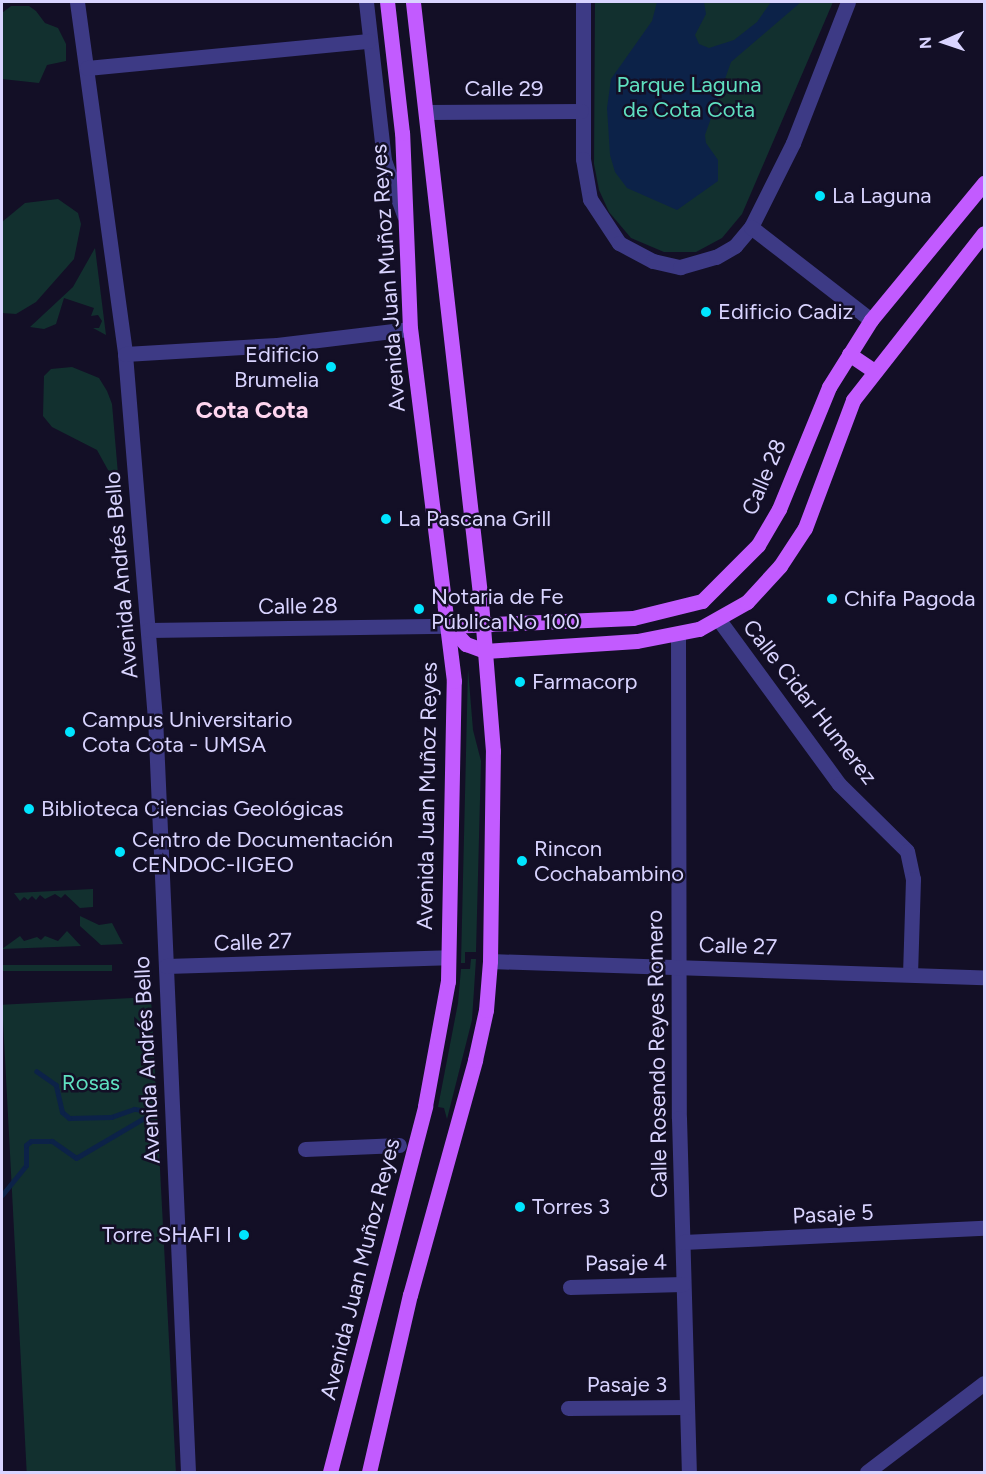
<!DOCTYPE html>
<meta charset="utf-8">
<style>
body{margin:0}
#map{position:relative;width:986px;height:1474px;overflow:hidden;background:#130f26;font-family:Figtree,sans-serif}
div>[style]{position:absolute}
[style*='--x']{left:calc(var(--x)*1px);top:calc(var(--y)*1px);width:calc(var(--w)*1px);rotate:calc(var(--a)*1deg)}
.green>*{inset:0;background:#12302f;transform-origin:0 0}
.water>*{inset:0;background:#0c2248}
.stream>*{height:5px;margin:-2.5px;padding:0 2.5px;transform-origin:2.5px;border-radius:2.5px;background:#0c2248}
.minor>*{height:15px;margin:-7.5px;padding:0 7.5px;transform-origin:7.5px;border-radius:7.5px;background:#3d3a85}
.major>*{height:15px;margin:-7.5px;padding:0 7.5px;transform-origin:7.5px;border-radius:7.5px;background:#c25bff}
.dots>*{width:16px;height:16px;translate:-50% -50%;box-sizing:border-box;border:3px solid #130f26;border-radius:50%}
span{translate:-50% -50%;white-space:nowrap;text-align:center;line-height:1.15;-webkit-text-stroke:5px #130f26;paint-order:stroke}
.park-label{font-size:22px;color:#5fe0c0}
.street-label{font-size:22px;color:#d9d4ff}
.poi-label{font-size:22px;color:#d9d4ff}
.left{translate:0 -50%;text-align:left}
.right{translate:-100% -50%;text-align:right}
.neighbourhood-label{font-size:24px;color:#ffd6f0;font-weight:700}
.frame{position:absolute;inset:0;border:3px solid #d9d4ff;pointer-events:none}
.north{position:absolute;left:914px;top:12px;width:60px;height:60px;-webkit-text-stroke:4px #130f26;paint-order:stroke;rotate:267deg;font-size:16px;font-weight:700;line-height:24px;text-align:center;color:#d9d4ff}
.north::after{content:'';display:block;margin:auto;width:21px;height:27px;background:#d9d4ff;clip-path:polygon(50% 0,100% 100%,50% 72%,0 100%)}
</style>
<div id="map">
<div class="green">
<i style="clip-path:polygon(595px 2px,833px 2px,742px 214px,722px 238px,696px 252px,664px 252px,631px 238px,609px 212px,599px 190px,594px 164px)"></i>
<i style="clip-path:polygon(11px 6px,29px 6px,36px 11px,45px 23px,58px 28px,66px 44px,66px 61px,47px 65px,39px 83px,2px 79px,2px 13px)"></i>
<i style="clip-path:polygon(58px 199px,78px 213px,81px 224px,74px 259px,36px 302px,16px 314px,2px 313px,2px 222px,25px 203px)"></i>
<i style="clip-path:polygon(95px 248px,106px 335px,93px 328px,99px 328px,102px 321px,98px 315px,91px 316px,94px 308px,64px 298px,56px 324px,44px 329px,30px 327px,73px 287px)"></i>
<i style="clip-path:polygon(72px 367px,99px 378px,107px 391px,112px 404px,118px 474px,108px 470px,97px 450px,52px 427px,43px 416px,44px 376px,51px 369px)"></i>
<i style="clip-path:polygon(468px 669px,473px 730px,481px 761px,476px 952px,465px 952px,465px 963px,461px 963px)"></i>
<i style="clip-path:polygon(93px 889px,93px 907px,80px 908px,65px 894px,61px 898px,55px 894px,45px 899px,40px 895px,36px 900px,32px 896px,28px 900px,24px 897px,20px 901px,14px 893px)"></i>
<i style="clip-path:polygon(80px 916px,99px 925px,112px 923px,123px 944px,101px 945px,80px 926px)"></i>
<i style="clip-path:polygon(67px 931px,81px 946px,2px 949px,20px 936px,24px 941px,37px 937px,41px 940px,45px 936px,58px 941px)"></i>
<i style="clip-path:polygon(471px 959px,476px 959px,472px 1020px,447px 1119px,444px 1108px,438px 1107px,458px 1003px,461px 969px,470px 969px)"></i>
<i style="left:112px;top:965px;width:6px;height:110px;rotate:90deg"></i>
<i style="left:151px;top:997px;width:475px;height:149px;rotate:87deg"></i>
</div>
<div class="water">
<i style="clip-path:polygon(657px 2px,704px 2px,706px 14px,695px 35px,699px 44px,709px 48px,734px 40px,757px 22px,771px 2px,801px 2px,731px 62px,705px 135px,706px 143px,718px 160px,718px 181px,677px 210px,627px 188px,615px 172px,610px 155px,607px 108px,611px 79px,652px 21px)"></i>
</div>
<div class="stream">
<i style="--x:2;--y:1195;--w:38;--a:-51"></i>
<i style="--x:26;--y:1165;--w:20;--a:-90"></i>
<i style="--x:26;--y:1145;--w:6;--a:-39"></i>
<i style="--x:31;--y:1141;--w:21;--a:0"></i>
<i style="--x:52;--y:1141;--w:29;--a:35"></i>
<i style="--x:76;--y:1158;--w:91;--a:-30.5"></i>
<i style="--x:154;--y:1112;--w:20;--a:-171"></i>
<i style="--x:134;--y:1109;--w:24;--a:161"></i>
<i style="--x:111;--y:1117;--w:42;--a:178.6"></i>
<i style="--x:69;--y:1118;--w:9;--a:-139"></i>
<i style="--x:62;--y:1112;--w:28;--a:-103"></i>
<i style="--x:56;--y:1085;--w:24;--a:-145"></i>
</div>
<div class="minor">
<i style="--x:77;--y:2;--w:355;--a:82.2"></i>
<i style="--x:125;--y:354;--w:363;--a:85.3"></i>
<i style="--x:155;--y:716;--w:757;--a:87.5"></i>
<i style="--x:366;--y:2;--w:159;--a:83.5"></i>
<i style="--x:384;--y:160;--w:59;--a:70"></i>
<i style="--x:583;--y:2;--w:157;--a:90"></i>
<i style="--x:583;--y:159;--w:41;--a:80.1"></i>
<i style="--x:590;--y:199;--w:53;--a:56.6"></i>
<i style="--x:619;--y:243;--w:38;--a:28"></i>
<i style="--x:653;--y:261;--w:28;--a:13"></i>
<i style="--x:680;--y:267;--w:37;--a:-16"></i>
<i style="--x:716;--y:257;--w:22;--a:-30"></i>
<i style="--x:735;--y:246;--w:25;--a:-50"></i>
<i style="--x:751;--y:227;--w:94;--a:-63.4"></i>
<i style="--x:793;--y:143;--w:151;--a:-68.7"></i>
<i style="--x:87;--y:68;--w:283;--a:-5.5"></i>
<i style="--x:426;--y:112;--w:155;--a:-0.4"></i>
<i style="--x:751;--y:227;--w:152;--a:37.8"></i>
<i style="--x:125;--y:354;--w:152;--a:-3.4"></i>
<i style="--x:277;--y:345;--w:134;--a:-6.9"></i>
<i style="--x:719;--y:620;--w:203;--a:53.8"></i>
<i style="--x:839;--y:784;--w:95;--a:44.6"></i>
<i style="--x:907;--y:851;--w:29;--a:78"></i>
<i style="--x:913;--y:879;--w:94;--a:91.8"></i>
<i style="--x:148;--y:630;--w:301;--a:-0.8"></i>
<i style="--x:678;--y:636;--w:482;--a:89.9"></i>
<i style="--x:679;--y:1118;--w:354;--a:88.4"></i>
<i style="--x:490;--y:961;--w:494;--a:1.9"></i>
<i style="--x:166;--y:966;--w:282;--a:-1.8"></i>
<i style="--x:305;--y:1149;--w:94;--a:-2.4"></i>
<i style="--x:683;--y:1242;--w:301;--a:-2.7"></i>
<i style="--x:570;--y:1287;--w:113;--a:-1.5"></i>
<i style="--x:568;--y:1408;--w:119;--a:-0.5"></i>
<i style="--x:867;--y:1472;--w:147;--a:-37.3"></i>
</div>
<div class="major">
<i style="--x:849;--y:354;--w:29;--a:34"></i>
<i style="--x:449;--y:626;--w:184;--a:-2.5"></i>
<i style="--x:633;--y:618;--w:71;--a:-13.8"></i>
<i style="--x:702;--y:601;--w:79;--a:-45"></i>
<i style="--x:758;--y:545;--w:42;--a:-59.7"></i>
<i style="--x:779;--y:509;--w:132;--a:-67.7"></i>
<i style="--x:829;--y:387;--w:79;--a:-57.9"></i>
<i style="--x:871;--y:320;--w:178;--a:-50.5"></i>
<i style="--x:449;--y:626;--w:25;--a:47"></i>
<i style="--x:466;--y:644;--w:20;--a:20"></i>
<i style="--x:485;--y:651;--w:152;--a:-3.8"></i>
<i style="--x:637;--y:641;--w:63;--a:-11"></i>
<i style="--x:699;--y:629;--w:55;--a:-29.4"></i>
<i style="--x:747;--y:602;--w:49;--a:-47.5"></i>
<i style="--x:780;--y:566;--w:45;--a:-56.7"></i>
<i style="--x:805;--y:528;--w:137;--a:-69.4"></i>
<i style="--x:853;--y:400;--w:212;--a:-51.9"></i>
<i style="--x:330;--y:1472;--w:378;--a:-75.4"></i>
<i style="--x:425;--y:1106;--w:127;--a:-79.6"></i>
<i style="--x:448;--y:981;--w:300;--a:-88.9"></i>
<i style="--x:454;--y:681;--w:355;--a:-97.1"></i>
<i style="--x:410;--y:329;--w:196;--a:-92.3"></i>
<i style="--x:402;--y:133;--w:132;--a:-96.5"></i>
<i style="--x:369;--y:1472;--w:182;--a:-77"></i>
<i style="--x:410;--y:1295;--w:244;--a:-74.5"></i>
<i style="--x:475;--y:1060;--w:51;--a:-77.6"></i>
<i style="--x:486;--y:1010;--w:49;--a:-85.3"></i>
<i style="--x:490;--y:961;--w:210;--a:-89.2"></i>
<i style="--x:493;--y:751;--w:148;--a:-94.6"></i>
<i style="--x:481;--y:603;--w:605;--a:-96.46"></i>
</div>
<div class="dots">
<i style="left:820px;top:196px;background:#00e5ff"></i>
<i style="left:706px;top:312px;background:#00e5ff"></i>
<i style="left:331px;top:367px;background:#00e5ff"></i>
<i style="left:386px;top:519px;background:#00e5ff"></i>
<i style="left:832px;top:599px;background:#00e5ff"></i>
<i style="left:419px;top:609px;background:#00e5ff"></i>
<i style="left:520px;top:682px;background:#00e5ff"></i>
<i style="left:70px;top:732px;background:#00e5ff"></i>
<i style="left:29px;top:809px;background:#00e5ff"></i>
<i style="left:120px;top:852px;background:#00e5ff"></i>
<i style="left:522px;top:861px;background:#00e5ff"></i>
<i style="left:520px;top:1207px;background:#00e5ff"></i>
<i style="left:244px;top:1235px;background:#00e5ff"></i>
</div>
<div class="park-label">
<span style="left:689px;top:97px">Parque Laguna<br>de Cota Cota</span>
<span style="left:91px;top:1083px">Rosas</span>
</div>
<div class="street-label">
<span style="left:504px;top:89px">Calle 29</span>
<span style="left:388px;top:278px;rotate:-94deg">Avenida Juan Muñoz Reyes</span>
<span style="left:764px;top:477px;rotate:-67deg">Calle 28</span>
<span style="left:121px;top:575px;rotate:-95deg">Avenida Andrés Bello</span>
<span style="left:298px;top:606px;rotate:-1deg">Calle 28</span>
<span style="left:810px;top:702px;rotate:52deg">Calle Cidar Humerez</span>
<span style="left:427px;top:796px;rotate:-89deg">Avenida Juan Muñoz Reyes</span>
<span style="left:253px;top:942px;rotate:-2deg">Calle 27</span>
<span style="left:738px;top:946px;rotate:2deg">Calle 27</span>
<span style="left:657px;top:1054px;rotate:-91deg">Calle Rosendo Reyes Romero</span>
<span style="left:147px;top:1060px;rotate:-93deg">Avenida Andrés Bello</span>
<span style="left:833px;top:1214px;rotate:-3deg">Pasaje 5</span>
<span style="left:626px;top:1263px;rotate:-1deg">Pasaje 4</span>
<span style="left:360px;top:1269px;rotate:-76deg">Avenida Juan Muñoz Reyes</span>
<span style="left:627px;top:1385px">Pasaje 3</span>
</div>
<div class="poi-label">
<span class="left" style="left:832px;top:196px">La Laguna</span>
<span class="left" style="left:718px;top:312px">Edificio Cadiz</span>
<span class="right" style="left:319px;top:367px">Edificio<br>Brumelia</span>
<span class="left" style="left:398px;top:519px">La Pascana Grill</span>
<span class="left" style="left:431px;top:609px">Notaria de Fe<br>Pública No 100</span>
<span class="left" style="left:844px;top:599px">Chifa Pagoda</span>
<span class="left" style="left:532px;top:682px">Farmacorp</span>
<span class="left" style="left:82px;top:732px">Campus Universitario<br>Cota Cota - UMSA</span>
<span class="left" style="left:41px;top:809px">Biblioteca Ciencias Geológicas</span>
<span class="left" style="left:132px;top:852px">Centro de Documentación<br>CENDOC-IIGEO</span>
<span class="left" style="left:534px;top:861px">Rincon<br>Cochabambino</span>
<span class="left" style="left:532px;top:1207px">Torres 3</span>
<span class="right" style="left:232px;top:1235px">Torre SHAFI I</span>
</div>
<div class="neighbourhood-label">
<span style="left:252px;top:410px">Cota Cota</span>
</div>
<div class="frame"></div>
<div class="north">N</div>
</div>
